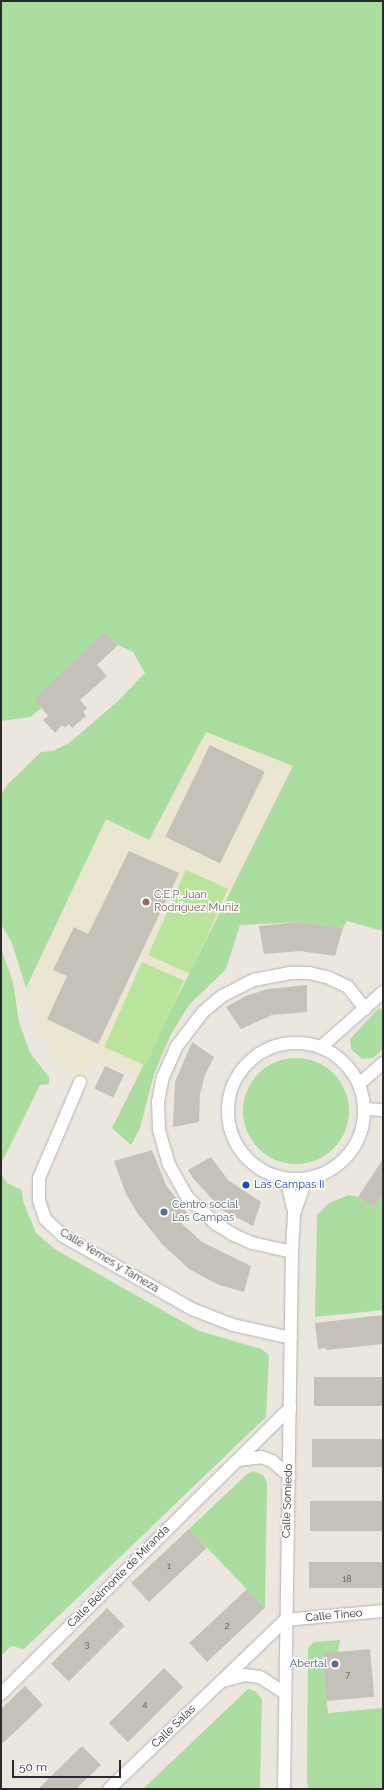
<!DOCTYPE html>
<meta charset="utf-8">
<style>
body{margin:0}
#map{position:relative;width:384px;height:1790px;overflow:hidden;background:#ebe7de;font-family:Raleway,sans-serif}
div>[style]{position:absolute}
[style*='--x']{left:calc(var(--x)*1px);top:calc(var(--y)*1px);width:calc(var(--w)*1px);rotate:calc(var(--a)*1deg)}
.education>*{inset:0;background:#ebe6cf}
.green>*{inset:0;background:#aadd9f}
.round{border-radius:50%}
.pitch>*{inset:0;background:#bae39c;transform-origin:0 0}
.building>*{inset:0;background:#c4c1b9;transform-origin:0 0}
.roads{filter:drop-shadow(0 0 1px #b1b2bd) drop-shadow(0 0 1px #b1b2bd)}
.street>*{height:12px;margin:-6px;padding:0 6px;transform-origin:6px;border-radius:6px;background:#fff}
.street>.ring{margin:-6px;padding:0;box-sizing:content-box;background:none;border:12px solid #fff;border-radius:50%}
.dots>*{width:11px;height:11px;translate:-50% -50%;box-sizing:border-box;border:2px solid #fff;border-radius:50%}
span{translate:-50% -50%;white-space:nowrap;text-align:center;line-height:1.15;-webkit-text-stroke:3px #fff;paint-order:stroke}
.number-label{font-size:9px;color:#50504e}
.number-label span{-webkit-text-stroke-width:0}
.education-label{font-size:11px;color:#785e54}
.left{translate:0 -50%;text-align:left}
.transit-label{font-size:11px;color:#164399}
.service-label{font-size:11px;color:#4e5e75}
.right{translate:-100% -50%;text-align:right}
.street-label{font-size:11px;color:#2a2a2a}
.frame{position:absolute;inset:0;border:2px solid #2a2a2a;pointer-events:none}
.scale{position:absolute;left:12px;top:1760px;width:109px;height:18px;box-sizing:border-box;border:2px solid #2a2a2a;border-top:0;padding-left:5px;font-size:12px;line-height:14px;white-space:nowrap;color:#2a2a2a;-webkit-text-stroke:3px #fff;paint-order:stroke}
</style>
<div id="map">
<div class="education">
<i style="clip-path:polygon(206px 732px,293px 766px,137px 1078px,95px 1059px,80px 1082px,59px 1061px,41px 1036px,37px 1025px,41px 1015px,26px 988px,106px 819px,149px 840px)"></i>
</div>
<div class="green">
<i style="clip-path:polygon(1px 1px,383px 1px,383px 931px,347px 921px,343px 928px,299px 922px,240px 925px,226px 969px,189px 1005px,171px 1034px,154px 1074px,140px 1128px,131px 1145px,112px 1128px,293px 766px,206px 732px,149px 840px,106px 819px,26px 988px,12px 943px,1px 924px,1px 794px,8px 784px,41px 752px,53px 751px,69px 743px,118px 701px,145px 673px,133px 652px,118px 645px,104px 632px,81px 656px,42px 708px,30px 717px,1px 721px)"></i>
<i style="clip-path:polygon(1px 949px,13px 982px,19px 1022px,30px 1053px,49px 1077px,49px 1084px,40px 1085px,2px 1162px,1px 1174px,7px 1183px,22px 1190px,23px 1201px,36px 1233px,56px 1250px,199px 1331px,261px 1349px,269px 1355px,266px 1417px,24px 1649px,11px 1646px,1px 1656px)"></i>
<i style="clip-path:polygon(379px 1008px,383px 1011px,383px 1049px,373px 1058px,362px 1059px,351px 1049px,350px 1039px)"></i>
<i class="round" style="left:243px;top:1058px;width:106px;height:106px"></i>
<i style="clip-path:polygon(383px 1193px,383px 1310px,315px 1317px,317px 1215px,329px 1203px,349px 1195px,358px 1197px,374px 1208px)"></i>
<i style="clip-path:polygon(253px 1471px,263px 1475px,267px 1483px,265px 1608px,189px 1529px,247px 1474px)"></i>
<i style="clip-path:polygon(340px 1640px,338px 1652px,322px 1654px,328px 1713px,383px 1708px,383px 1789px,309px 1789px,307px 1783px,308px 1648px,314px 1642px)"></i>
<i style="clip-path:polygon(248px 1689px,255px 1691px,262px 1699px,260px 1789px,143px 1789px)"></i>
</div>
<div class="pitch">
<i style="left:186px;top:870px;width:46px;height:93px;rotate:24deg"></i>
<i style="left:142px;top:962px;width:46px;height:93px;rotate:24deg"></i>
</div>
<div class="building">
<i style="clip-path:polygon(104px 632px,118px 645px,97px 665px,107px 676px,80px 700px,87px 708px,83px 712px,86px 716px,72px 728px,69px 724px,65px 728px,62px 725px,55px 733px,43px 720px,48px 716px,35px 699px)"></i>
<i style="left:210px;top:745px;width:61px;height:102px;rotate:26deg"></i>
<i style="clip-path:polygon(129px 851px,179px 873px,98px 1044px,47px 1019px,67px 976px,53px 970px,74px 927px,88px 934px)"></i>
<i style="clip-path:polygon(299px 922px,343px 928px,335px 956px,300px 951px,264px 954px,259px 926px)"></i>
<i style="clip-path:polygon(307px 985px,307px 1012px,272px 1015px,241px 1029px,226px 1007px,246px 996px,268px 989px)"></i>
<i style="clip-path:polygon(192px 1042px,214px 1057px,205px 1075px,200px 1094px,199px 1122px,173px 1127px,175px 1082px)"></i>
<i style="left:105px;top:1066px;width:21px;height:25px;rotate:25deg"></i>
<i style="clip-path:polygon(152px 1150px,166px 1185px,188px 1214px,180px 1222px,202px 1242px,251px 1266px,244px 1292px,219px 1285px,189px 1269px,162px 1244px,138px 1214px,126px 1194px,114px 1161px)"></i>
<i style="clip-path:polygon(211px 1157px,228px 1180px,261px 1202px,253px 1226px,222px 1210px,193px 1178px,188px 1170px)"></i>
<i style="clip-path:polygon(383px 1159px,383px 1193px,374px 1208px,358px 1197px)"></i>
<i style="clip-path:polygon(383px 1315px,383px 1344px,326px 1350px,326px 1348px,318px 1349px,315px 1323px)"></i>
<i style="left:383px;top:1377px;width:29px;height:69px;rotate:90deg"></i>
<i style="left:383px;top:1439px;width:28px;height:71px;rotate:90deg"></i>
<i style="left:383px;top:1501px;width:30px;height:73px;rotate:90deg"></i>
<i style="left:189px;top:1529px;width:26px;height:79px;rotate:47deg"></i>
<i style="left:383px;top:1562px;width:26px;height:74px;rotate:90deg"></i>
<i style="left:247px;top:1589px;width:26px;height:79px;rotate:47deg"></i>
<i style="left:107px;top:1608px;width:25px;height:79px;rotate:45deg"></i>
<i style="left:370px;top:1649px;width:48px;height:48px;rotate:85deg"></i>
<i style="left:164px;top:1668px;width:27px;height:78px;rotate:45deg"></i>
<i style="clip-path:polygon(25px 1686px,43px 1705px,1px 1745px,1px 1709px)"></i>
<i style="clip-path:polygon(82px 1746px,101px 1765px,76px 1789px,38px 1789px)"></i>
</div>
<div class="roads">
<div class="street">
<i class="ring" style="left:228px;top:1043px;width:124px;height:124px"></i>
<i style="--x:321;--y:1047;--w:83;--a:-41.6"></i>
<i style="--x:80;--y:1082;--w:104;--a:113.1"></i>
<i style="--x:39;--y:1178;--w:22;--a:90"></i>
<i style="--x:39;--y:1200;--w:20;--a:72"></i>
<i style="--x:45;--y:1219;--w:25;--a:43"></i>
<i style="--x:63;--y:1236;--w:148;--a:29.5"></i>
<i style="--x:192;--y:1309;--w:44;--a:21.3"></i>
<i style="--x:233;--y:1325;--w:59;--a:12.6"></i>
<i style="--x:359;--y:1084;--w:32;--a:-41"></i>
<i style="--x:364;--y:1109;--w:19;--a:3"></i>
<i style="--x:286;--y:1179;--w:34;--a:76"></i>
<i style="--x:292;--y:1252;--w:41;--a:-167.3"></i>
<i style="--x:252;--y:1243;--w:20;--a:-156"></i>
<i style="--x:234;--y:1235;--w:21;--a:-149"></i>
<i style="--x:216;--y:1224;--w:40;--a:-137"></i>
<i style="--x:187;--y:1197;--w:37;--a:-119"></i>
<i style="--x:169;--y:1165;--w:37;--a:-106"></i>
<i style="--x:159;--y:1129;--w:27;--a:-92"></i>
<i style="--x:158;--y:1102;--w:25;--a:-79"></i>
<i style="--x:163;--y:1077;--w:34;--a:-66"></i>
<i style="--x:177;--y:1046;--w:43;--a:-52.6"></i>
<i style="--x:203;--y:1012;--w:25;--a:-40"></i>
<i style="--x:222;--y:996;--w:36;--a:-27"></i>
<i style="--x:254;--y:980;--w:38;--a:-11"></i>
<i style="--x:291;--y:973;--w:18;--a:0"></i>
<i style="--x:309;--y:973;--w:18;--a:13"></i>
<i style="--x:327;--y:977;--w:23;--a:25"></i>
<i style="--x:348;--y:987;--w:28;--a:52"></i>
<i style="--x:238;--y:1460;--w:23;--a:-7"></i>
<i style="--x:261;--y:1457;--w:12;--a:20"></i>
<i style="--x:272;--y:1461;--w:23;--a:41"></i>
<i style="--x:285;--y:1620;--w:98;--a:-5.2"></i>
<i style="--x:223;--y:1681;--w:23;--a:-15"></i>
<i style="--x:245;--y:1675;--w:15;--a:8"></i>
<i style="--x:260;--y:1677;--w:30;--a:33"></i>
<i style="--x:1;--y:1694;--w:407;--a:-44.7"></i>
<i style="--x:109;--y:1789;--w:244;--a:-43.8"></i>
<i style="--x:284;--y:1789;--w:537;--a:-89.15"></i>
<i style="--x:292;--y:1252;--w:38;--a:-87"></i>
<i style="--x:294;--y:1214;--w:37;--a:-71"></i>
</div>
</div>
<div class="dots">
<i style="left:146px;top:902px;background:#8d6e63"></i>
<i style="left:246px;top:1185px;background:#1a4fb4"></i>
<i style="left:164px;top:1212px;background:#5c6f8a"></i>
<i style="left:335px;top:1664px;background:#5c6f8a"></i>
</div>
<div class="number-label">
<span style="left:169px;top:1566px">1</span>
<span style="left:347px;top:1579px">18</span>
<span style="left:227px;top:1626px">2</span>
<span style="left:87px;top:1644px">3</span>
<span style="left:348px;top:1675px">7</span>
<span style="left:145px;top:1704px">4</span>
</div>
<div class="education-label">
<span class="left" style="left:154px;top:902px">C.E.P. Juan<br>Rodríguez Muñiz</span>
</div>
<div class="transit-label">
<span class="left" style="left:254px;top:1185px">Las Campas II</span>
</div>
<div class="service-label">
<span class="left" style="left:172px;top:1212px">Centro social<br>Las Campas</span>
<span class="right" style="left:327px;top:1664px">Abertal</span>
</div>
<div class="street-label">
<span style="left:109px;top:1261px;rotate:31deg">Calle Yernes y Tameza</span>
<span style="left:288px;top:1501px;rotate:-88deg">Calle Somiedo</span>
<span style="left:119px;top:1577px;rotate:-45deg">Calle Belmonte de Miranda</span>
<span style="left:334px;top:1616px;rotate:-5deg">Calle Tineo</span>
<span style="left:174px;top:1727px;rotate:-44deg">Calle Salas</span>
</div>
<div class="frame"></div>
<div class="scale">50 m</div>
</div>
